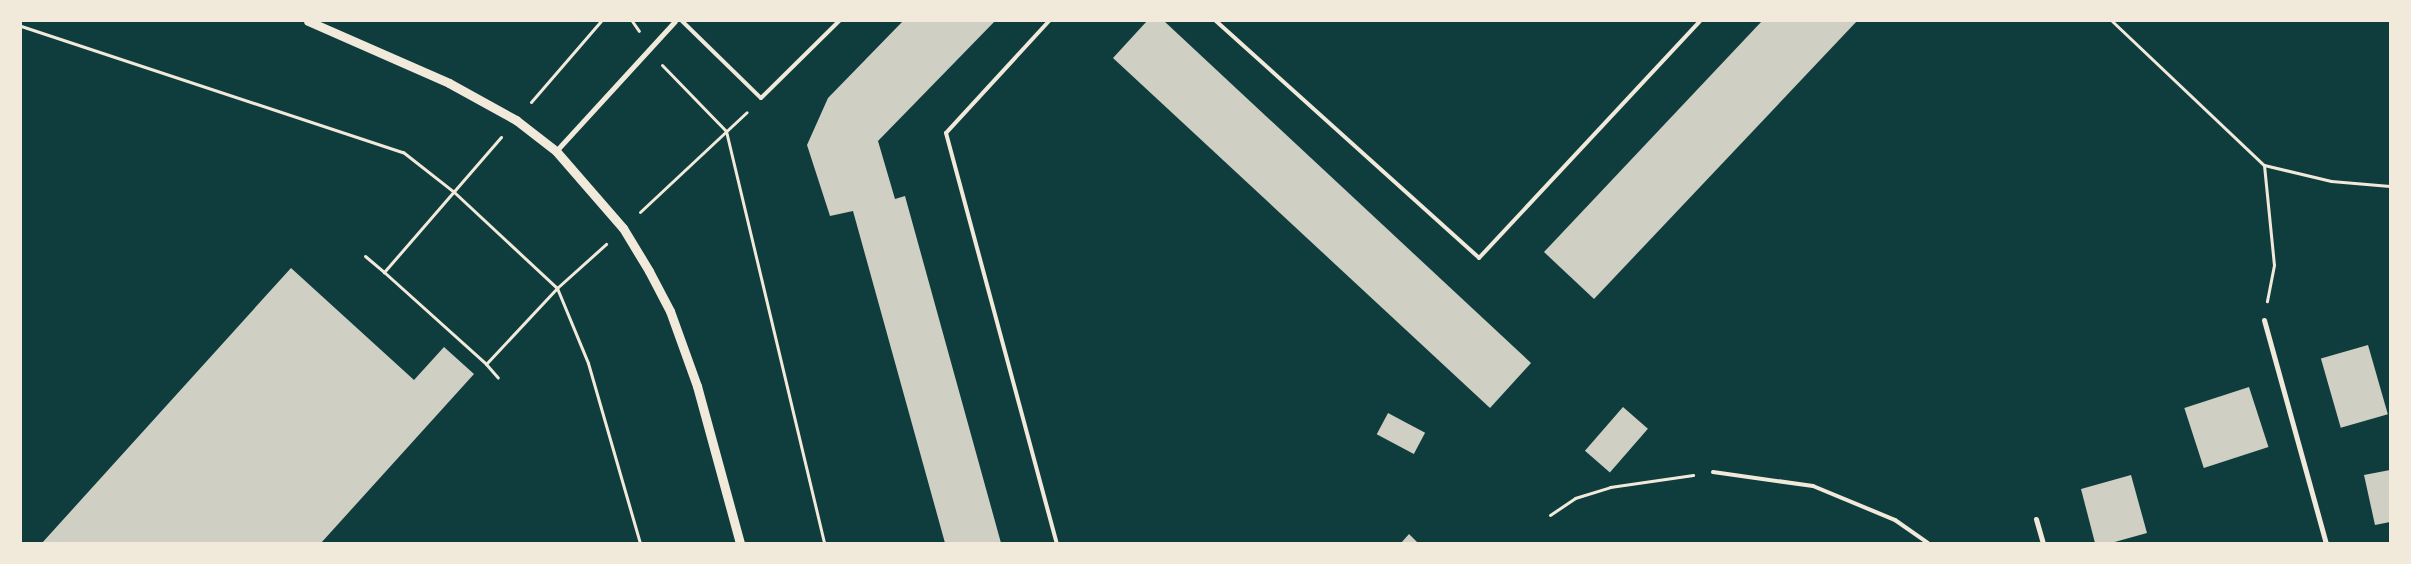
<!DOCTYPE html>
<style>
body{margin:0}
#map{position:relative;width:2411px;height:564px;overflow:hidden;background:#0f3d3e;font-family:Rubik,sans-serif}
div>[style]{position:absolute}
[style*='--x']{left:calc(var(--x)*1px);top:calc(var(--y)*1px);width:calc(var(--w)*1px);rotate:calc(var(--a)*1deg)}
.building>*{inset:0;background:#cfcfc3;transform-origin:0 0}
.path>*{height:3px;margin:-1.5px;padding:0 1.5px;transform-origin:1.5px;border-radius:1.5px;background:#f1e9da}
.service>*{height:4px;margin:-2px;padding:0 2px;transform-origin:2px;border-radius:2px;background:#f1e9da}
.minor>*{height:5px;margin:-2.5px;padding:0 2.5px;transform-origin:2.5px;border-radius:2.5px;background:#f1e9da}
.tertiary>*{height:9px;margin:-4.5px;padding:0 4.5px;transform-origin:4.5px;border-radius:4.5px;background:#f1e9da}
span{translate:-50% -50%;white-space:nowrap;text-align:center;line-height:1.15;-webkit-text-stroke:4px #f1e9da;paint-order:stroke}
.frame{position:absolute;inset:0;border:22px solid #f1e9da;pointer-events:none}
</style>
<div id="map">
<div class="building">
<i style="clip-path:polygon(903px 21px,995px 21px,878px 141px,895px 199px,905px 196px,1001px 543px,945px 543px,853px 211px,830px 216px,807px 145px,828px 98px)"></i>
<i style="clip-path:polygon(1147px 21px,1164px 21px,1531px 363px,1490px 408px,1113px 58px)"></i>
<i style="clip-path:polygon(1762px 21px,1857px 21px,1594px 299px,1544px 252px)"></i>
<i style="clip-path:polygon(291px 268px,414px 380px,444px 347px,474px 374px,321px 543px,42px 543px)"></i>
<i style="left:2368px;top:345px;width:72px;height:49px;rotate:74deg"></i>
<i style="left:2249px;top:387px;width:63px;height:68px;rotate:72deg"></i>
<i style="left:1623px;top:407px;width:33px;height:58px;rotate:41deg"></i>
<i style="left:1388px;top:413px;width:42px;height:24px;rotate:28deg"></i>
<i style="clip-path:polygon(2390px 470px,2390px 522px,2375px 525px,2364px 475px)"></i>
<i style="clip-path:polygon(2131px 475px,2147px 533px,2111px 543px,2095px 543px,2081px 489px)"></i>
<i style="clip-path:polygon(1409px 534px,1418px 543px,1401px 543px)"></i>
</div>
<div class="path">
<i style="--x:632;--y:21;--w:12;--a:55"></i>
<i style="--x:2112;--y:21;--w:209;--a:43.5"></i>
<i style="--x:2264;--y:165;--w:100;--a:84.3"></i>
<i style="--x:2274;--y:265;--w:37;--a:101"></i>
<i style="--x:21;--y:26;--w:402;--a:18.3"></i>
<i style="--x:403;--y:152;--w:65;--a:38.1"></i>
<i style="--x:454;--y:192;--w:141;--a:43"></i>
<i style="--x:557;--y:288;--w:81;--a:67.5"></i>
<i style="--x:588;--y:363;--w:187;--a:73.9"></i>
<i style="--x:662;--y:65;--w:92;--a:45.9"></i>
<i style="--x:726;--y:131;--w:423;--a:76.6"></i>
<i style="--x:531;--y:102;--w:107;--a:-49.2"></i>
<i style="--x:501;--y:137;--w:179;--a:130.9"></i>
<i style="--x:384;--y:272;--w:137;--a:42"></i>
<i style="--x:486;--y:364;--w:104;--a:-46.9"></i>
<i style="--x:557;--y:288;--w:66;--a:-41.9"></i>
<i style="--x:2264;--y:165;--w:69;--a:13.4"></i>
<i style="--x:2331;--y:181;--w:59;--a:4.8"></i>
<i style="--x:640;--y:212;--w:146;--a:-43.1"></i>
<i style="--x:365;--y:256;--w:25;--a:40"></i>
<i style="--x:486;--y:364;--w:18;--a:49"></i>
<i style="--x:1550;--y:515;--w:30;--a:-34"></i>
<i style="--x:1575;--y:498;--w:37;--a:-17"></i>
<i style="--x:1610;--y:487;--w:84;--a:-8.2"></i>
</div>
<div class="service">
<i style="--x:682;--y:21;--w:110;--a:44.3"></i>
<i style="--x:761;--y:98;--w:110;--a:-44.6"></i>
<i style="--x:1049;--y:21;--w:152;--a:132.6"></i>
<i style="--x:946;--y:133;--w:425;--a:74.9"></i>
<i style="--x:1216;--y:21;--w:354;--a:42"></i>
<i style="--x:1479;--y:258;--w:324;--a:-47"></i>
<i style="--x:1713;--y:472;--w:101;--a:8"></i>
<i style="--x:1813;--y:486;--w:89;--a:22.5"></i>
<i style="--x:1895;--y:520;--w:40;--a:34.9"></i>
</div>
<div class="minor">
<i style="--x:556;--y:151;--w:176;--a:-47.5"></i>
<i style="--x:2264;--y:320;--w:231;--a:74.5"></i>
<i style="--x:2036;--y:519;--w:25;--a:74"></i>
</div>
<div class="tertiary">
<i style="--x:308;--y:21;--w:154;--a:23.7"></i>
<i style="--x:449;--y:83;--w:77;--a:28.9"></i>
<i style="--x:516;--y:120;--w:51;--a:37.8"></i>
<i style="--x:556;--y:151;--w:102;--a:49"></i>
<i style="--x:623;--y:228;--w:50;--a:58.8"></i>
<i style="--x:649;--y:271;--w:45;--a:62.3"></i>
<i style="--x:670;--y:311;--w:80;--a:70.2"></i>
<i style="--x:697;--y:386;--w:163;--a:74.7"></i>
</div>
<div class="frame"></div>
</div>
